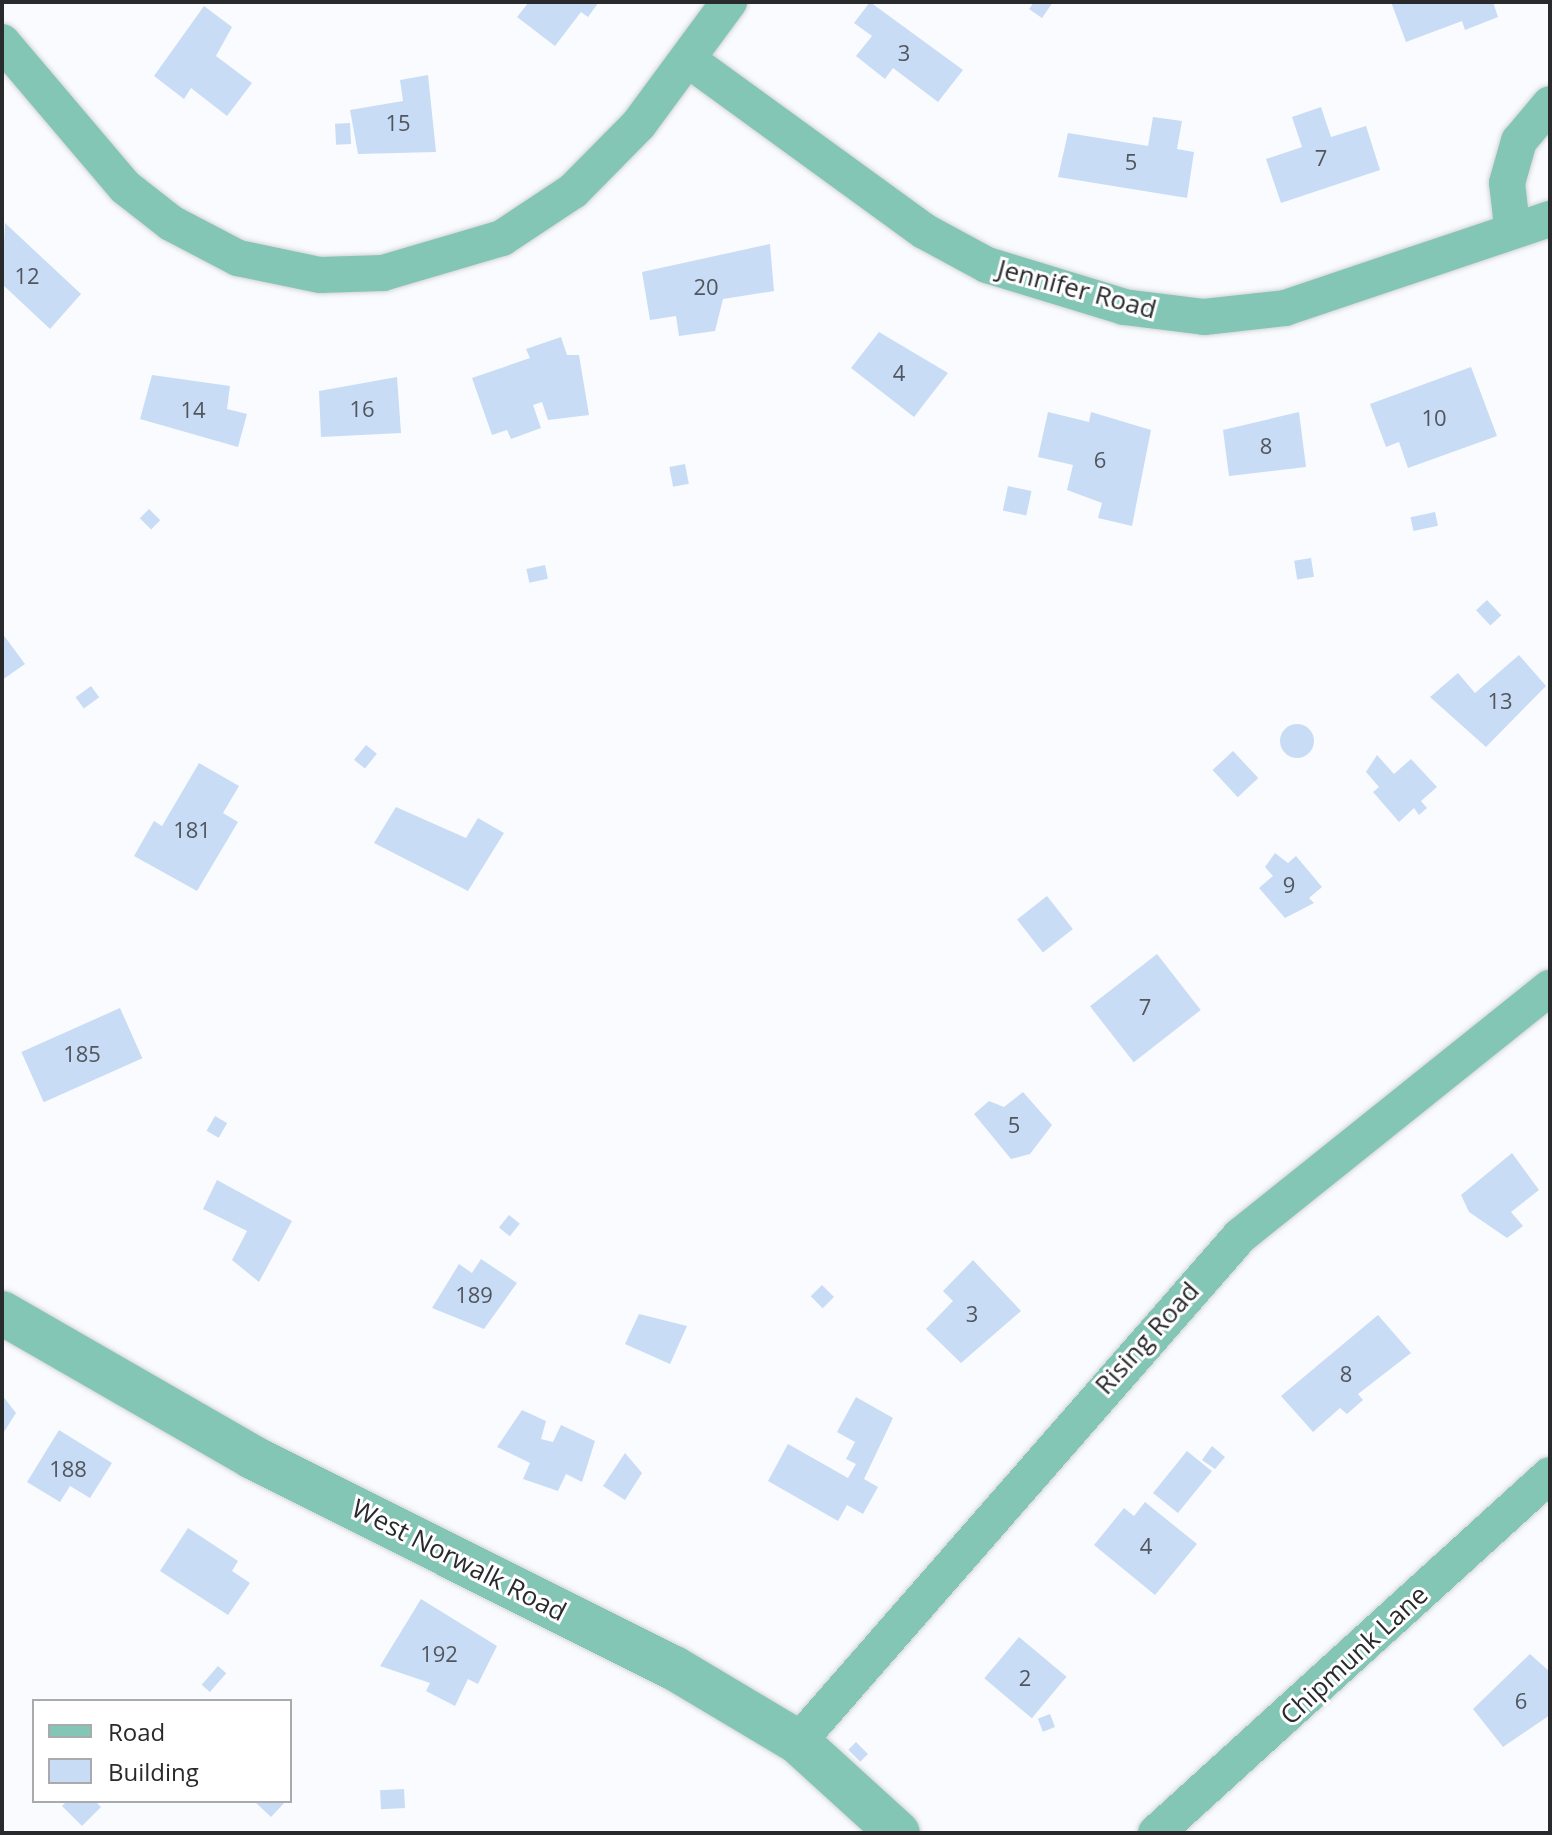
<!DOCTYPE html>
<style>
body{margin:0}
#map{position:relative;width:1552px;height:1835px;overflow:hidden;background:#f9fbfe;font-family:"Open Sans",sans-serif}
div>[style]{position:absolute}
[style*='--x']{left:calc(var(--x)*1px);top:calc(var(--y)*1px);width:calc(var(--w)*1px);rotate:calc(var(--a)*1deg)}
.building>*{inset:0;background:#c9dcf5;transform-origin:0 0}
.round{border-radius:50%}
.roads{filter:drop-shadow(0 0 2px #d4d5d8) drop-shadow(0 0 2px #d4d5d8)}
.minor>*{height:36px;margin:-18px;padding:0 18px;transform-origin:18px;border-radius:18px;background:#84c6b6}
.tertiary>*{height:44px;margin:-22px;padding:0 22px;transform-origin:22px;border-radius:22px;background:#84c6b6}
span{translate:-50% -50%;white-space:nowrap;text-align:center;line-height:1.15;-webkit-text-stroke:6px #fff;paint-order:stroke}
.number-label{font-size:22px;color:#51565e}
.number-label span{-webkit-text-stroke-width:0}
.street-label{font-size:26px;color:#292a2c}
.frame{position:absolute;inset:0;border:4px solid #292a2c;pointer-events:none}
.legend{position:absolute;left:32px;top:1699px;width:260px;height:104px;box-sizing:border-box;background:#fff;border:2px solid #a9aaab;margin:0;padding:10px 14px;list-style:none;font-size:24px;color:#292a2c}
.legend li{display:flex;align-items:center;gap:16px;height:40px}
.legend b{width:40px;border:2px solid #a9aaab}
</style>
<div id="map">
<div class="building">
<i style="clip-path:polygon(529px 2px,599px 2px,588px 17px,581px 12px,555px 46px,517px 17px)"></i>
<i style="clip-path:polygon(870px 2px,963px 70px,938px 102px,893px 68px,885px 79px,856px 56px,872px 36px,854px 23px)"></i>
<i style="clip-path:polygon(1034px 2px,1053px 2px,1042px 18px,1029px 9px)"></i>
<i style="clip-path:polygon(1391px 2px,1493px 2px,1498px 17px,1465px 30px,1462px 21px,1406px 42px)"></i>
<i style="clip-path:polygon(204px 6px,232px 27px,216px 56px,252px 83px,227px 116px,191px 88px,184px 99px,154px 76px)"></i>
<i style="clip-path:polygon(428px 75px,436px 152px,358px 154px,350px 110px,403px 101px,400px 80px)"></i>
<i style="clip-path:polygon(1321px 107px,1331px 137px,1366px 126px,1380px 170px,1281px 203px,1266px 159px,1302px 147px,1292px 117px)"></i>
<i style="clip-path:polygon(1153px 117px,1182px 121px,1177px 149px,1194px 152px,1187px 198px,1058px 177px,1068px 133px,1148px 146px)"></i>
<i style="left:350px;top:123px;width:21px;height:15px;rotate:87deg"></i>
<i style="clip-path:polygon(5px 223px,81px 294px,50px 329px,2px 284px)"></i>
<i style="clip-path:polygon(770px 244px,774px 291px,723px 299px,715px 331px,679px 336px,676px 316px,650px 320px,642px 272px)"></i>
<i style="clip-path:polygon(879px 332px,948px 373px,914px 417px,851px 368px)"></i>
<i style="clip-path:polygon(561px 337px,567px 355px,579px 355px,589px 415px,548px 420px,542px 402px,533px 405px,541px 428px,511px 439px,507px 430px,492px 435px,472px 378px,530px 358px,526px 349px)"></i>
<i style="clip-path:polygon(1471px 367px,1497px 436px,1408px 468px,1399px 442px,1386px 447px,1370px 404px)"></i>
<i style="clip-path:polygon(152px 375px,230px 386px,227px 409px,247px 414px,238px 447px,140px 419px)"></i>
<i style="clip-path:polygon(397px 377px,401px 433px,321px 437px,319px 391px)"></i>
<i style="clip-path:polygon(1048px 412px,1089px 422px,1091px 412px,1151px 430px,1132px 526px,1098px 518px,1102px 503px,1067px 490px,1073px 465px,1038px 457px)"></i>
<i style="clip-path:polygon(1299px 412px,1306px 467px,1229px 476px,1223px 430px)"></i>
<i style="left:685px;top:464px;width:20px;height:16px;rotate:79deg"></i>
<i style="left:1008px;top:486px;width:24px;height:25px;rotate:12deg"></i>
<i style="left:149px;top:509px;width:16px;height:13px;rotate:45deg"></i>
<i style="left:1435px;top:512px;width:14px;height:25px;rotate:78deg"></i>
<i style="left:1311px;top:558px;width:19px;height:17px;rotate:81deg"></i>
<i style="left:545px;top:565px;width:14px;height:19px;rotate:78deg"></i>
<i style="left:1487px;top:600px;width:21px;height:15px;rotate:47deg"></i>
<i style="clip-path:polygon(2px 633px,25px 664px,2px 680px)"></i>
<i style="clip-path:polygon(1519px 655px,1546px 686px,1486px 747px,1430px 697px,1458px 673px,1475px 693px)"></i>
<i style="left:91px;top:686px;width:14px;height:19px;rotate:54deg"></i>
<i class="round" style="left:1280px;top:724px;width:34px;height:34px"></i>
<i style="left:366px;top:745px;width:14px;height:19px;rotate:39deg"></i>
<i style="left:1233px;top:751px;width:37px;height:28px;rotate:47deg"></i>
<i style="clip-path:polygon(1377px 755px,1394px 774px,1411px 759px,1437px 787px,1421px 801px,1427px 808px,1419px 815px,1414px 808px,1399px 822px,1373px 792px,1379px 787px,1366px 772px)"></i>
<i style="clip-path:polygon(199px 763px,239px 786px,223px 813px,238px 822px,197px 891px,134px 856px,154px 821px,162px 826px)"></i>
<i style="clip-path:polygon(396px 807px,466px 838px,478px 818px,504px 833px,468px 891px,374px 843px)"></i>
<i style="clip-path:polygon(1275px 853px,1288px 863px,1296px 856px,1322px 887px,1309px 898px,1314px 903px,1285px 918px,1259px 888px,1273px 876px,1265px 867px)"></i>
<i style="left:1047px;top:896px;width:42px;height:38px;rotate:52deg"></i>
<i style="left:1157px;top:954px;width:71px;height:85px;rotate:52deg"></i>
<i style="left:120px;top:1008px;width:55px;height:108px;rotate:66deg"></i>
<i style="clip-path:polygon(1023px 1092px,1052px 1125px,1030px 1154px,1011px 1159px,974px 1114px,989px 1101px,1004px 1107px)"></i>
<i style="left:215px;top:1116px;width:14px;height:17px;rotate:30deg"></i>
<i style="clip-path:polygon(1512px 1153px,1539px 1190px,1511px 1212px,1523px 1226px,1507px 1238px,1469px 1212px,1461px 1195px)"></i>
<i style="clip-path:polygon(217px 1180px,292px 1221px,259px 1282px,232px 1260px,247px 1231px,203px 1209px)"></i>
<i style="left:509px;top:1215px;width:14px;height:16px;rotate:39deg"></i>
<i style="clip-path:polygon(481px 1259px,517px 1283px,484px 1329px,432px 1308px,459px 1264px,472px 1273px)"></i>
<i style="clip-path:polygon(973px 1260px,1021px 1311px,961px 1363px,926px 1329px,953px 1301px,943px 1291px)"></i>
<i style="left:822px;top:1285px;width:17px;height:16px;rotate:45deg"></i>
<i style="clip-path:polygon(639px 1314px,687px 1326px,670px 1364px,625px 1344px)"></i>
<i style="clip-path:polygon(1378px 1315px,1411px 1353px,1358px 1394px,1363px 1400px,1347px 1414px,1340px 1408px,1313px 1432px,1281px 1396px)"></i>
<i style="clip-path:polygon(2px 1395px,16px 1413px,2px 1435px)"></i>
<i style="clip-path:polygon(856px 1397px,893px 1418px,864px 1479px,878px 1487px,863px 1514px,847px 1505px,838px 1521px,768px 1481px,788px 1444px,848px 1478px,856px 1464px,846px 1459px,855px 1442px,837px 1432px)"></i>
<i style="clip-path:polygon(522px 1410px,546px 1421px,541px 1439px,553px 1442px,561px 1425px,595px 1441px,582px 1482px,566px 1474px,558px 1491px,523px 1479px,530px 1463px,497px 1447px)"></i>
<i style="clip-path:polygon(59px 1430px,112px 1463px,90px 1498px,70px 1486px,60px 1502px,27px 1482px)"></i>
<i style="clip-path:polygon(1212px 1446px,1225px 1457px,1215px 1469px,1202px 1460px)"></i>
<i style="left:1187px;top:1451px;width:32px;height:54px;rotate:39deg"></i>
<i style="clip-path:polygon(625px 1453px,642px 1473px,625px 1500px,603px 1486px)"></i>
<i style="clip-path:polygon(1145px 1502px,1197px 1544px,1155px 1595px,1094px 1545px,1124px 1508px,1134px 1516px)"></i>
<i style="clip-path:polygon(188px 1528px,238px 1561px,232px 1571px,250px 1583px,228px 1615px,160px 1571px)"></i>
<i style="clip-path:polygon(421px 1599px,497px 1646px,478px 1684px,468px 1679px,455px 1706px,426px 1691px,430px 1683px,380px 1666px)"></i>
<i style="left:1019px;top:1637px;width:62px;height:54px;rotate:40deg"></i>
<i style="clip-path:polygon(1530px 1654px,1550px 1672px,1550px 1715px,1503px 1747px,1473px 1709px)"></i>
<i style="left:218px;top:1666px;width:11px;height:25px;rotate:41deg"></i>
<i style="left:1050px;top:1714px;width:14px;height:13px;rotate:69deg"></i>
<i style="left:856px;top:1742px;width:17px;height:11px;rotate:45deg"></i>
<i style="left:404px;top:1789px;width:19px;height:24px;rotate:87deg"></i>
<i style="clip-path:polygon(67px 1801px,95px 1801px,101px 1807px,82px 1826px,62px 1806px)"></i>
<i style="clip-path:polygon(286px 1801px,271px 1817px,256px 1803px,258px 1801px)"></i>
</div>
<div class="roads">
<div class="minor">
<i style="--x:2;--y:42;--w:190;--a:49.7"></i>
<i style="--x:125;--y:187;--w:58;--a:38"></i>
<i style="--x:171;--y:223;--w:76;--a:27.6"></i>
<i style="--x:238;--y:258;--w:84;--a:11.7"></i>
<i style="--x:320;--y:275;--w:63;--a:-1.8"></i>
<i style="--x:383;--y:273;--w:124;--a:-16.4"></i>
<i style="--x:502;--y:238;--w:85;--a:-33.5"></i>
<i style="--x:573;--y:191;--w:94;--a:-45.4"></i>
<i style="--x:639;--y:124;--w:152;--a:-53.6"></i>
<i style="--x:690;--y:61;--w:289;--a:36"></i>
<i style="--x:924;--y:231;--w:72;--a:28.4"></i>
<i style="--x:987;--y:265;--w:143;--a:17"></i>
<i style="--x:1124;--y:307;--w:81;--a:7.1"></i>
<i style="--x:1204;--y:317;--w:81;--a:-6.3"></i>
<i style="--x:1285;--y:308;--w:280;--a:-18.6"></i>
<i style="--x:1512;--y:226;--w:43;--a:-96.6"></i>
<i style="--x:1507;--y:183;--w:44;--a:-74.1"></i>
<i style="--x:1519;--y:141;--w:48;--a:-50"></i>
<i style="--x:798;--y:1742;--w:672;--a:-48.86"></i>
<i style="--x:1240;--y:1236;--w:397;--a:-38.7"></i>
<i style="--x:1156;--y:1833;--w:532;--a:-42.26"></i>
</div>
<div class="tertiary">
<i style="--x:2;--y:1313;--w:289;--a:29.9"></i>
<i style="--x:252;--y:1457;--w:472;--a:26.6"></i>
<i style="--x:674;--y:1668;--w:144;--a:30.8"></i>
<i style="--x:798;--y:1742;--w:135;--a:42.3"></i>
</div>
</div>
<div class="number-label">
<span style="left:904px;top:53px">3</span>
<span style="left:398px;top:123px">15</span>
<span style="left:1321px;top:158px">7</span>
<span style="left:1131px;top:162px">5</span>
<span style="left:27px;top:276px">12</span>
<span style="left:706px;top:287px">20</span>
<span style="left:899px;top:373px">4</span>
<span style="left:362px;top:409px">16</span>
<span style="left:193px;top:410px">14</span>
<span style="left:1434px;top:418px">10</span>
<span style="left:1266px;top:446px">8</span>
<span style="left:1100px;top:460px">6</span>
<span style="left:1500px;top:701px">13</span>
<span style="left:192px;top:830px">181</span>
<span style="left:1289px;top:885px">9</span>
<span style="left:1145px;top:1007px">7</span>
<span style="left:82px;top:1054px">185</span>
<span style="left:1014px;top:1125px">5</span>
<span style="left:474px;top:1295px">189</span>
<span style="left:972px;top:1314px">3</span>
<span style="left:1346px;top:1374px">8</span>
<span style="left:68px;top:1469px">188</span>
<span style="left:1146px;top:1546px">4</span>
<span style="left:439px;top:1654px">192</span>
<span style="left:1025px;top:1678px">2</span>
<span style="left:1521px;top:1701px">6</span>
</div>
<div class="street-label">
<span style="left:1077px;top:289px;rotate:15deg">Jennifer Road</span>
<span style="left:1147px;top:1338px;rotate:-48deg">Rising Road</span>
<span style="left:459px;top:1560px;rotate:27deg">West Norwalk Road</span>
<span style="left:1354px;top:1655px;rotate:-43deg">Chipmunk Lane</span>
</div>
<div class="frame"></div>
<ul class="legend">
<li><b style="height:10px;background:#84c6b6"></b>Road</li>
<li><b style="height:22px;background:#c9dcf5"></b>Building</li>
</ul>
</div>
